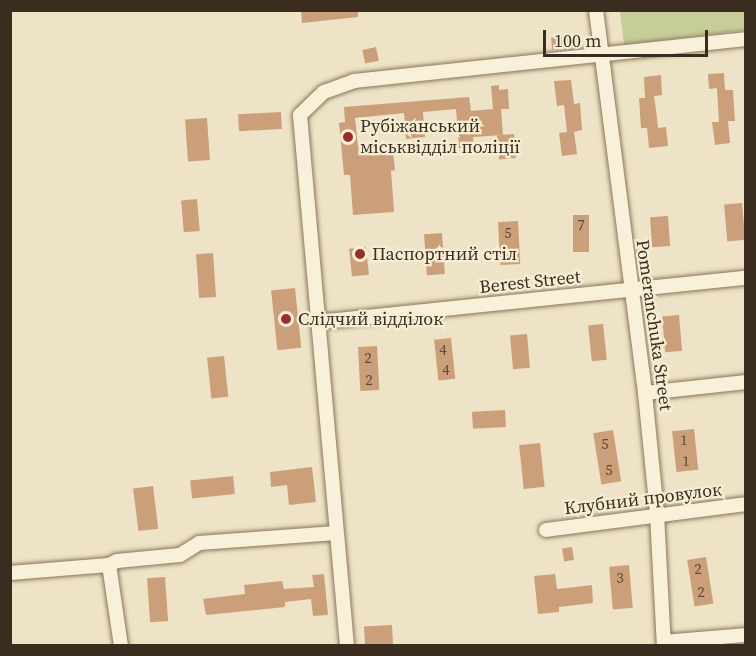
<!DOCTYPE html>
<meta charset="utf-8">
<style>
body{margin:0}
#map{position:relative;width:756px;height:656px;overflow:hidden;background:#eee3c6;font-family:"Source Serif 4",serif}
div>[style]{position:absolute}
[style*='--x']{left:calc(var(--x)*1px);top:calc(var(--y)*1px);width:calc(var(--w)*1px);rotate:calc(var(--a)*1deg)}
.green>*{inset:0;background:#c6cd99}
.building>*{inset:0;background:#cc9f7b;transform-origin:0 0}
.roads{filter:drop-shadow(0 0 2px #8a755b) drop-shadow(0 0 2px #8a755b)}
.minor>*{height:14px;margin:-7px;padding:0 7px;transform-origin:7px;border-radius:7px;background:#f9f0d9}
.dots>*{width:16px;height:16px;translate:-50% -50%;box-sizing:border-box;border:3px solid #f6edd5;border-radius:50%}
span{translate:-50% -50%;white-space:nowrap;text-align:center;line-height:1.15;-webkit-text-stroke:4.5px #f6edd5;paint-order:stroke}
.number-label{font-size:15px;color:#5e4a36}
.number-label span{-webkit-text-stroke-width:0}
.poi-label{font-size:18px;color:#3a2d1f}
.left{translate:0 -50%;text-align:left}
.street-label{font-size:18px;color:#3a2d1f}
.frame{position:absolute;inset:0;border:12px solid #3a2d1f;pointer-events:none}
.scale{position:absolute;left:543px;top:30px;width:165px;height:27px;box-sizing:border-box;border:3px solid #3a2d1f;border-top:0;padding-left:8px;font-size:18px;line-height:21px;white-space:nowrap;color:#3a2d1f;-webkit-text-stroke:4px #f6edd5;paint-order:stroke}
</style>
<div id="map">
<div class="green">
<i style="clip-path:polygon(620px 11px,745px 11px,745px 30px,624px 45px)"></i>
</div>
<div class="building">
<i style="clip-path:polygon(301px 10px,358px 10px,358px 17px,302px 23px)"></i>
<i style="left:568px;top:36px;width:12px;height:17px;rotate:85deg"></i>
<i style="left:376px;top:47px;width:14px;height:14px;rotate:78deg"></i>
<i style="clip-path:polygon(724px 73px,725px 90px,733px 90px,735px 121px,728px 121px,730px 143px,715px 145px,712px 122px,719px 122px,717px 88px,709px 89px,708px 74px)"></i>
<i style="clip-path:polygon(661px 75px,662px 95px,654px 96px,656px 110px,658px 128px,666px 127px,668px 146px,649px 148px,647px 128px,641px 128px,639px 98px,645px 98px,644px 77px)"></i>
<i style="clip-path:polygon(571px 80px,574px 104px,580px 103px,582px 130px,574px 132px,577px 154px,562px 156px,559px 133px,567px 132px,564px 105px,557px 106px,554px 81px)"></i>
<i style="clip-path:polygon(499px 85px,499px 90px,508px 89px,509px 109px,501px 109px,503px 135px,473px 137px,474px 147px,459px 148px,456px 109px,423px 112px,425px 137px,406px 139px,404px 113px,355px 118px,359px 155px,393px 152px,395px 170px,391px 171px,394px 212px,353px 215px,350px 175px,344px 175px,339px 123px,345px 122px,344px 107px,469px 97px,471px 111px,493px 109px,491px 86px)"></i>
<i style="left:281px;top:112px;width:17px;height:43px;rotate:87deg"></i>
<i style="left:207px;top:118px;width:42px;height:22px;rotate:86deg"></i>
<i style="left:514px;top:134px;width:24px;height:17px;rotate:85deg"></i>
<i style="left:197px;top:199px;width:32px;height:16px;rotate:85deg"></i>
<i style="left:742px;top:203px;width:37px;height:18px;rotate:85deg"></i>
<i style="left:573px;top:215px;width:16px;height:37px"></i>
<i style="left:668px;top:216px;width:30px;height:18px;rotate:86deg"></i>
<i style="left:518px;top:221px;width:43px;height:20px;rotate:87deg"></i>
<i style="left:442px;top:233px;width:41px;height:18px;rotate:86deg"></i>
<i style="left:366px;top:247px;width:28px;height:17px;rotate:84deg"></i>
<i style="left:213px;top:253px;width:44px;height:17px;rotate:86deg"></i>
<i style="left:295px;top:288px;width:60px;height:24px;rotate:84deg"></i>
<i style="left:679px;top:315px;width:36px;height:17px;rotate:85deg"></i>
<i style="left:603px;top:324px;width:36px;height:15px;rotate:84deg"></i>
<i style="left:527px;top:334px;width:34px;height:17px;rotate:85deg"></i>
<i style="left:451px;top:338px;width:41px;height:17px;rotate:84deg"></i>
<i style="left:377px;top:346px;width:44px;height:19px;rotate:87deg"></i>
<i style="left:224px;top:356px;width:41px;height:17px;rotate:84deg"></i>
<i style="left:505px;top:410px;width:17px;height:33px;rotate:87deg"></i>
<i style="left:694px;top:429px;width:41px;height:22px;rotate:84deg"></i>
<i style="left:613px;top:430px;width:52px;height:20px;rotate:81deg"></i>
<i style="left:540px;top:443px;width:44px;height:21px;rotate:84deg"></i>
<i style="clip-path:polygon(312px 467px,316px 502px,289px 505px,287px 485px,271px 487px,270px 472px)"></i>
<i style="left:233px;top:476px;width:18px;height:43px;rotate:84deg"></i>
<i style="left:153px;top:486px;width:43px;height:20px;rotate:83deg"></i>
<i style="left:572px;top:547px;width:13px;height:10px;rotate:81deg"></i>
<i style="left:706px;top:557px;width:47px;height:19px;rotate:81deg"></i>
<i style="left:629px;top:565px;width:43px;height:20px;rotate:85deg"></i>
<i style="clip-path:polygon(324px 574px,328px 615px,313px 616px,311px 599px,285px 602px,285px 607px,206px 615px,203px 599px,245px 594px,244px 585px,282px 581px,284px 589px,314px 587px,312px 575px)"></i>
<i style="clip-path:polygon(555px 574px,557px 589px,592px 585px,593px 603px,559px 607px,559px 612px,538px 614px,534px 576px)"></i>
<i style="left:165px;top:577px;width:44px;height:18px;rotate:86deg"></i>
<i style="left:392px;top:625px;width:20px;height:28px;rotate:87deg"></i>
</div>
<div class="roads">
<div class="minor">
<i style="--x:596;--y:10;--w:386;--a:82.7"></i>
<i style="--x:645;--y:393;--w:122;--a:84.3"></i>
<i style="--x:657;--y:514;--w:132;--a:87"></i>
<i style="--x:318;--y:322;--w:430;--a:-5.9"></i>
<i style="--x:645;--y:393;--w:102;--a:-6.2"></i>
<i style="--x:546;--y:530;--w:202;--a:-7.4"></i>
<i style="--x:10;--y:573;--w:99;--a:-4.6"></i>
<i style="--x:664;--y:642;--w:82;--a:-4.9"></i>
<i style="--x:121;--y:646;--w:82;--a:-98.4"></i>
<i style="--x:109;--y:565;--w:9;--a:-27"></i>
<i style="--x:117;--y:561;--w:63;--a:-5.4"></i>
<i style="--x:180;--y:555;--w:22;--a:-32"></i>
<i style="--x:199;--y:543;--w:137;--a:-4.2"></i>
<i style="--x:347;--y:646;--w:533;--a:-95.06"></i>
<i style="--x:300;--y:115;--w:33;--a:-44"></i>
<i style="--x:324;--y:92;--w:32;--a:-20"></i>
<i style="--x:354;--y:81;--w:394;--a:-6.1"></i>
</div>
</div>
<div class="dots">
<i style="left:348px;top:137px;background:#992d2b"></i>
<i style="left:360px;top:254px;background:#992d2b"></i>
<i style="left:286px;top:319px;background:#992d2b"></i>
</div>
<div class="number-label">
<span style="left:581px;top:225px">7</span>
<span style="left:508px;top:233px">5</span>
<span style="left:443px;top:350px">4</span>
<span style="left:368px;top:358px">2</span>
<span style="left:446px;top:370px">4</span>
<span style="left:369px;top:380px">2</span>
<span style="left:684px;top:440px">1</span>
<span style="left:605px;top:444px">5</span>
<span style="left:686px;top:461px">1</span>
<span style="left:609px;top:470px">5</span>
<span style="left:698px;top:569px">2</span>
<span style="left:620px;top:578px">3</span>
<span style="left:701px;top:592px">2</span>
</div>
<div class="poi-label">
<span class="left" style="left:360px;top:137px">Рубіжанський<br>міськвідділ поліції</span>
<span class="left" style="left:372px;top:254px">Паспортний стіл</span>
<span class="left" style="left:298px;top:319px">Слідчий відділок</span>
</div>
<div class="street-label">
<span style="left:530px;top:282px;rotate:-6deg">Berest Street</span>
<span style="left:654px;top:325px;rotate:82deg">Pomeranchuka Street</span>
<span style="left:643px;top:499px;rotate:-7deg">Клубний провулок</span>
</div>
<div class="frame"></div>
<div class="scale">100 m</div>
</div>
